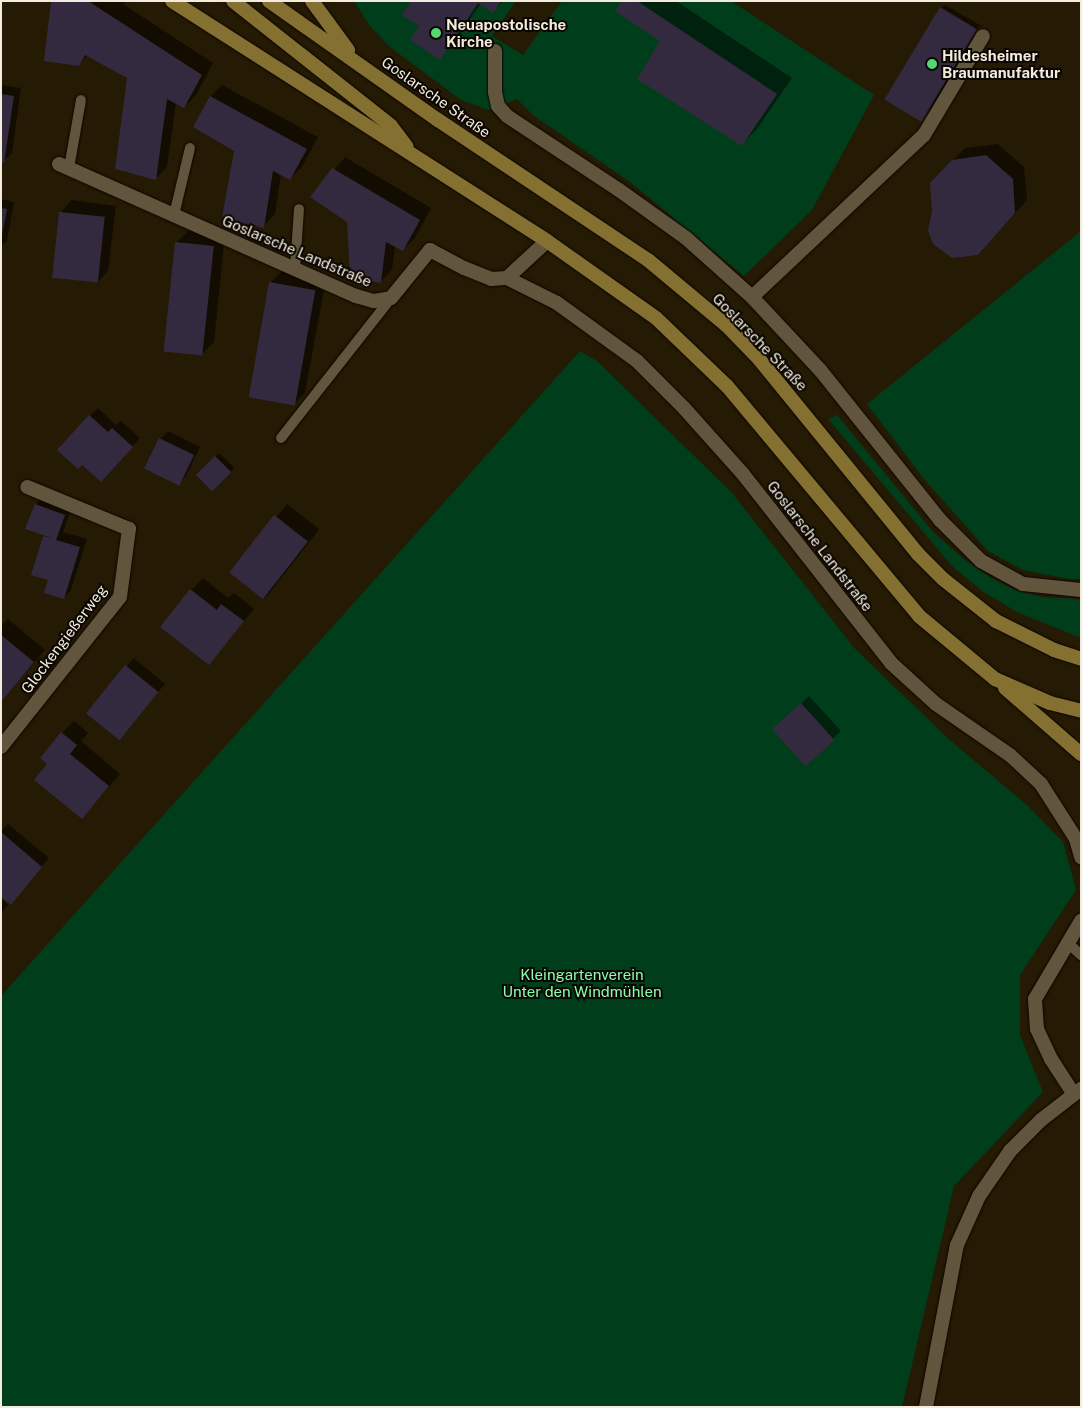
<!DOCTYPE html>
<meta charset="utf-8">
<style>
body{margin:0}
#map{position:relative;width:1082px;height:1408px;overflow:hidden;background:#251a03;font-family:"Public Sans",sans-serif}
div>[style]{position:absolute}
[style*='--x']{left:calc(var(--x)*1px);top:calc(var(--y)*1px);width:calc(var(--w)*1px);rotate:calc(var(--a)*1deg)}
.green>*{inset:0;background:#003e1b}
.shadow>*{inset:0;background:#0007;transform-origin:0 0}
.building>*{inset:0;background:#332a40;transform-origin:0 0}
.roads{filter:drop-shadow(0 0 1px #0e0500) drop-shadow(0 0 1px #0e0500)}
.service>*{height:10px;margin:-5px;padding:0 5px;transform-origin:5px;border-radius:5px;background:#62553d}
.minor>*{height:14px;margin:-7px;padding:0 7px;transform-origin:7px;border-radius:7px;background:#62553d}
.secondary>*{height:14px;margin:-7px;padding:0 7px;transform-origin:7px;border-radius:7px;background:#847030}
.dots>*{width:14px;height:14px;translate:-50% -50%;box-sizing:border-box;border:2px solid #0a0601;border-radius:50%}
span{translate:-50% -50%;white-space:nowrap;text-align:center;line-height:1.15;-webkit-text-stroke:4px #0a0601;paint-order:stroke}
.poi-label{font-size:15px;color:#f3ebdd;font-weight:700}
.left{translate:0 -50%;text-align:left}
.street-label{font-size:15px;color:#f3ebdd}
.park-label{font-size:15px;color:#88fead}
.frame{position:absolute;inset:0;border:2px solid #f3ebdd;pointer-events:none}
</style>
<div id="map">
<div class="green">
<i style="clip-path:polygon(354px 1px,516px 1px,492px 36px,523px 55px,562px 1px,731px 1px,874px 95px,812px 210px,744px 276px,630px 182px,533px 115px,517px 99px,488px 110px,461px 100px,390px 47px,370px 26px)"></i>
<i style="clip-path:polygon(1081px 231px,1081px 579px,1068px 579px,1023px 570px,988px 551px,924px 479px,867px 404px)"></i>
<i style="clip-path:polygon(580px 351px,597px 361px,732px 493px,855px 649px,951px 741px,1028px 806px,1063px 842px,1076px 890px,1020px 975px,1020px 1035px,1043px 1092px,954px 1186px,902px 1407px,1px 1407px,1px 996px)"></i>
<i style="clip-path:polygon(837px 415px,934px 533px,965px 560px,991px 578px,1017px 591px,1042px 597px,1081px 599px,1081px 638px,1017px 612px,982px 591px,952px 566px,828px 419px)"></i>
</div>
<div class="shadow">
<i style="clip-path:polygon(52px 1px,126px 1px,123px 4px,213px 63px,196px 95px,184px 107px,176px 103px,167px 167px,155px 179px,128px 78px,88px 55px,78px 64px)"></i>
<i style="clip-path:polygon(413px 1px,503px 1px,493px 11px,481px 3px,455px 42px,439px 58px,421px 26px)"></i>
<i style="clip-path:polygon(624px 1px,676px 1px,792px 78px,757px 129px,742px 144px,661px 40px)"></i>
<i style="clip-path:polygon(945px 5px,980px 25px,928px 118px,941px 8px)"></i>
<i style="clip-path:polygon(1px 85px,21px 88px,12px 153px,4px 161px,1px 161px)"></i>
<i style="clip-path:polygon(222px 85px,318px 137px,302px 167px,290px 178px,281px 174px,275px 214px,263px 226px,235px 150px,211px 96px)"></i>
<i style="clip-path:polygon(998px 144px,1024px 167px,1027px 200px,978px 254px,953px 160px,965px 148px)"></i>
<i style="clip-path:polygon(345px 157px,431px 208px,415px 238px,403px 250px,395px 246px,392px 270px,380px 282px,348px 221px,312px 197px)"></i>
<i style="clip-path:polygon(1px 199px,14px 202px,7px 241px,1px 246px)"></i>
<i style="clip-path:polygon(72px 200px,116px 206px,108px 271px,97px 283px,61px 212px)"></i>
<i style="clip-path:polygon(188px 231px,225px 234px,214px 342px,202px 354px,176px 243px)"></i>
<i style="clip-path:polygon(282px 271px,326px 279px,305px 393px,294px 404px,270px 283px)"></i>
<i style="clip-path:polygon(98px 408px,116px 425px,121px 421px,140px 438px,109px 473px,90px 416px)"></i>
<i style="clip-path:polygon(168px 431px,200px 447px,186px 476px,178px 484px,160px 439px)"></i>
<i style="left:219px;top:453px;width:21px;height:30px;rotate:43deg"></i>
<i style="clip-path:polygon(43px 497px,72px 507px,63px 532px,87px 539px,71px 590px,64px 598px,50px 580px,46px 535px,36px 504px)"></i>
<i style="left:287px;top:504px;width:41px;height:88px;rotate:38deg"></i>
<i style="clip-path:polygon(203px 578px,228px 598px,234px 593px,254px 609px,209px 663px,191px 590px)"></i>
<i style="clip-path:polygon(8px 619px,45px 650px,1px 701px,1px 626px)"></i>
<i style="clip-path:polygon(134px 658px,165px 684px,126px 730px,87px 712px)"></i>
<i style="clip-path:polygon(809px 696px,841px 731px,805px 764px,781px 722px)"></i>
<i style="clip-path:polygon(74px 721px,88px 733px,81px 741px,120px 774px,82px 818px,49px 764px,62px 733px)"></i>
<i style="clip-path:polygon(8px 824px,49px 858px,18px 895px,1px 878px,1px 831px)"></i>
<i style="clip-path:polygon(1px 898px,8px 905px,1px 913px)"></i>
</div>
<div class="building">
<i style="clip-path:polygon(51px 1px,88px 1px,202px 75px,184px 108px,167px 99px,156px 180px,115px 169px,127px 78px,85px 55px,79px 66px,44px 61px)"></i>
<i style="clip-path:polygon(411px 1px,501px 1px,493px 13px,478px 3px,440px 60px,410px 40px,419px 26px,402px 15px)"></i>
<i style="clip-path:polygon(622px 1px,637px 1px,777px 94px,742px 146px,637px 79px,660px 41px,615px 11px)"></i>
<i style="left:940px;top:7px;width:43px;height:108px;rotate:31deg"></i>
<i style="clip-path:polygon(1px 94px,14px 96px,4px 163px,1px 162px)"></i>
<i style="clip-path:polygon(210px 96px,307px 149px,290px 180px,273px 171px,264px 228px,222px 217px,234px 151px,193px 127px)"></i>
<i style="clip-path:polygon(986px 155px,1013px 179px,1015px 213px,978px 255px,952px 258px,933px 244px,928px 230px,932px 211px,930px 183px,952px 160px)"></i>
<i style="clip-path:polygon(332px 168px,420px 220px,403px 251px,386px 242px,381px 283px,350px 277px,347px 222px,310px 197px)"></i>
<i style="clip-path:polygon(1px 208px,7px 209px,2px 235px,1px 235px)"></i>
<i style="left:59px;top:212px;width:46px;height:66px;rotate:6deg"></i>
<i style="left:175px;top:242px;width:39px;height:110px;rotate:6deg"></i>
<i style="left:269px;top:282px;width:47px;height:117px;rotate:10deg"></i>
<i style="clip-path:polygon(89px 415px,108px 432px,112px 428px,133px 447px,101px 482px,82px 465px,78px 469px,57px 450px)"></i>
<i style="left:159px;top:438px;width:39px;height:34px;rotate:26deg"></i>
<i style="left:215px;top:456px;width:23px;height:27px;rotate:45deg"></i>
<i style="clip-path:polygon(35px 504px,65px 515px,56px 540px,80px 547px,64px 599px,44px 593px,48px 580px,31px 575px,43px 536px,52px 538px,25px 529px)"></i>
<i style="left:274px;top:515px;width:43px;height:73px;rotate:38deg"></i>
<i style="clip-path:polygon(190px 589px,217px 610px,221px 604px,244px 621px,209px 665px,160px 627px)"></i>
<i style="clip-path:polygon(1px 635px,34px 662px,1px 702px)"></i>
<i style="left:125px;top:665px;width:43px;height:62px;rotate:39deg"></i>
<i style="left:801px;top:703px;width:50px;height:39px;rotate:48deg"></i>
<i style="clip-path:polygon(61px 732px,77px 745px,70px 754px,109px 786px,82px 819px,34px 780px,47px 764px,40px 758px)"></i>
<i style="clip-path:polygon(1px 832px,42px 867px,11px 905px,1px 897px)"></i>
</div>
<div class="roads">
<div class="service">
<i style="--x:69;--y:168;--w:69;--a:-80"></i>
<i style="--x:174;--y:215;--w:69;--a:-76.6"></i>
<i style="--x:295;--y:269;--w:60;--a:-86.2"></i>
<i style="--x:281;--y:438;--w:178;--a:-51.8"></i>
<i style="--x:1068;--y:943;--w:18;--a:43"></i>
</div>
<div class="minor">
<i style="--x:495;--y:51;--w:41;--a:90"></i>
<i style="--x:495;--y:92;--w:14;--a:78"></i>
<i style="--x:498;--y:106;--w:13;--a:48"></i>
<i style="--x:507;--y:116;--w:134;--a:33.5"></i>
<i style="--x:619;--y:190;--w:82;--a:35.6"></i>
<i style="--x:686;--y:238;--w:89;--a:41.8"></i>
<i style="--x:752;--y:297;--w:101;--a:47"></i>
<i style="--x:821;--y:371;--w:191;--a:51.4"></i>
<i style="--x:940;--y:520;--w:58;--a:45"></i>
<i style="--x:981;--y:561;--w:48;--a:28.7"></i>
<i style="--x:1023;--y:584;--w:58;--a:5.9"></i>
<i style="--x:59;--y:164;--w:325;--a:24"></i>
<i style="--x:356;--y:296;--w:19;--a:16"></i>
<i style="--x:374;--y:301;--w:17;--a:-10"></i>
<i style="--x:391;--y:298;--w:62;--a:-50.9"></i>
<i style="--x:430;--y:250;--w:38;--a:28"></i>
<i style="--x:464;--y:268;--w:29;--a:22"></i>
<i style="--x:491;--y:279;--w:16;--a:-4"></i>
<i style="--x:507;--y:278;--w:56;--a:26.6"></i>
<i style="--x:557;--y:303;--w:99;--a:35.9"></i>
<i style="--x:637;--y:361;--w:66;--a:45"></i>
<i style="--x:684;--y:408;--w:89;--a:48.2"></i>
<i style="--x:743;--y:474;--w:240;--a:51.9"></i>
<i style="--x:891;--y:663;--w:61;--a:42.3"></i>
<i style="--x:936;--y:704;--w:91;--a:34.7"></i>
<i style="--x:1011;--y:756;--w:41;--a:43"></i>
<i style="--x:1041;--y:784;--w:65;--a:57.5"></i>
<i style="--x:1076;--y:839;--w:19;--a:74"></i>
<i style="--x:507;--y:278;--w:54;--a:-42.8"></i>
<i style="--x:752;--y:297;--w:236;--a:-43.3"></i>
<i style="--x:924;--y:135;--w:115;--a:-59.2"></i>
<i style="--x:1;--y:747;--w:191;--a:-51.6"></i>
<i style="--x:120;--y:597;--w:69;--a:-82.5"></i>
<i style="--x:129;--y:529;--w:110;--a:-157.6"></i>
<i style="--x:1073;--y:1093;--w:40;--a:-122.9"></i>
<i style="--x:1051;--y:1059;--w:33;--a:-115"></i>
<i style="--x:1037;--y:1029;--w:30;--a:-94"></i>
<i style="--x:1035;--y:999;--w:91;--a:-59.5"></i>
<i style="--x:926;--y:1407;--w:165;--a:-79.2"></i>
<i style="--x:957;--y:1245;--w:54;--a:-65.8"></i>
<i style="--x:979;--y:1196;--w:55;--a:-55.4"></i>
<i style="--x:1010;--y:1151;--w:44;--a:-45"></i>
<i style="--x:1041;--y:1120;--w:51;--a:-37.8"></i>
</div>
<div class="secondary">
<i style="--x:172;--y:1;--w:445;--a:32.6"></i>
<i style="--x:547;--y:241;--w:133;--a:35.2"></i>
<i style="--x:656;--y:318;--w:98;--a:43.8"></i>
<i style="--x:727;--y:386;--w:300;--a:50.1"></i>
<i style="--x:919;--y:616;--w:99;--a:39.7"></i>
<i style="--x:995;--y:679;--w:60;--a:23.6"></i>
<i style="--x:1050;--y:703;--w:32;--a:14"></i>
<i style="--x:233;--y:1;--w:201;--a:38.3"></i>
<i style="--x:391;--y:126;--w:26;--a:53"></i>
<i style="--x:269;--y:1;--w:207;--a:35.2"></i>
<i style="--x:438;--y:120;--w:252;--a:33.7"></i>
<i style="--x:648;--y:260;--w:102;--a:39.8"></i>
<i style="--x:726;--y:325;--w:47;--a:45.9"></i>
<i style="--x:759;--y:359;--w:252;--a:50.8"></i>
<i style="--x:918;--y:554;--w:35;--a:45"></i>
<i style="--x:943;--y:579;--w:68;--a:38.4"></i>
<i style="--x:996;--y:621;--w:65;--a:26.6"></i>
<i style="--x:1054;--y:650;--w:28;--a:18"></i>
<i style="--x:312;--y:1;--w:61;--a:53.7"></i>
<i style="--x:1005;--y:688;--w:101;--a:41"></i>
</div>
</div>
<div class="dots">
<i style="left:436px;top:33px;background:#54d672"></i>
<i style="left:932px;top:64px;background:#54d672"></i>
</div>
<div class="poi-label">
<span class="left" style="left:446px;top:33px">Neuapostolische<br>Kirche</span>
<span class="left" style="left:942px;top:64px">Hildesheimer<br>Braumanufaktur</span>
</div>
<div class="street-label">
<span style="left:436px;top:97px;rotate:35deg">Goslarsche Straße</span>
<span style="left:297px;top:251px;rotate:23deg">Goslarsche Landstraße</span>
<span style="left:760px;top:342px;rotate:46deg">Goslarsche Straße</span>
<span style="left:820px;top:546px;rotate:52deg">Goslarsche Landstraße</span>
<span style="left:64px;top:639px;rotate:-53deg">Glockengießerweg</span>
</div>
<div class="park-label">
<span style="left:582px;top:983px">Kleingartenverein<br>Unter den Windmühlen</span>
</div>
<div class="frame"></div>
</div>
